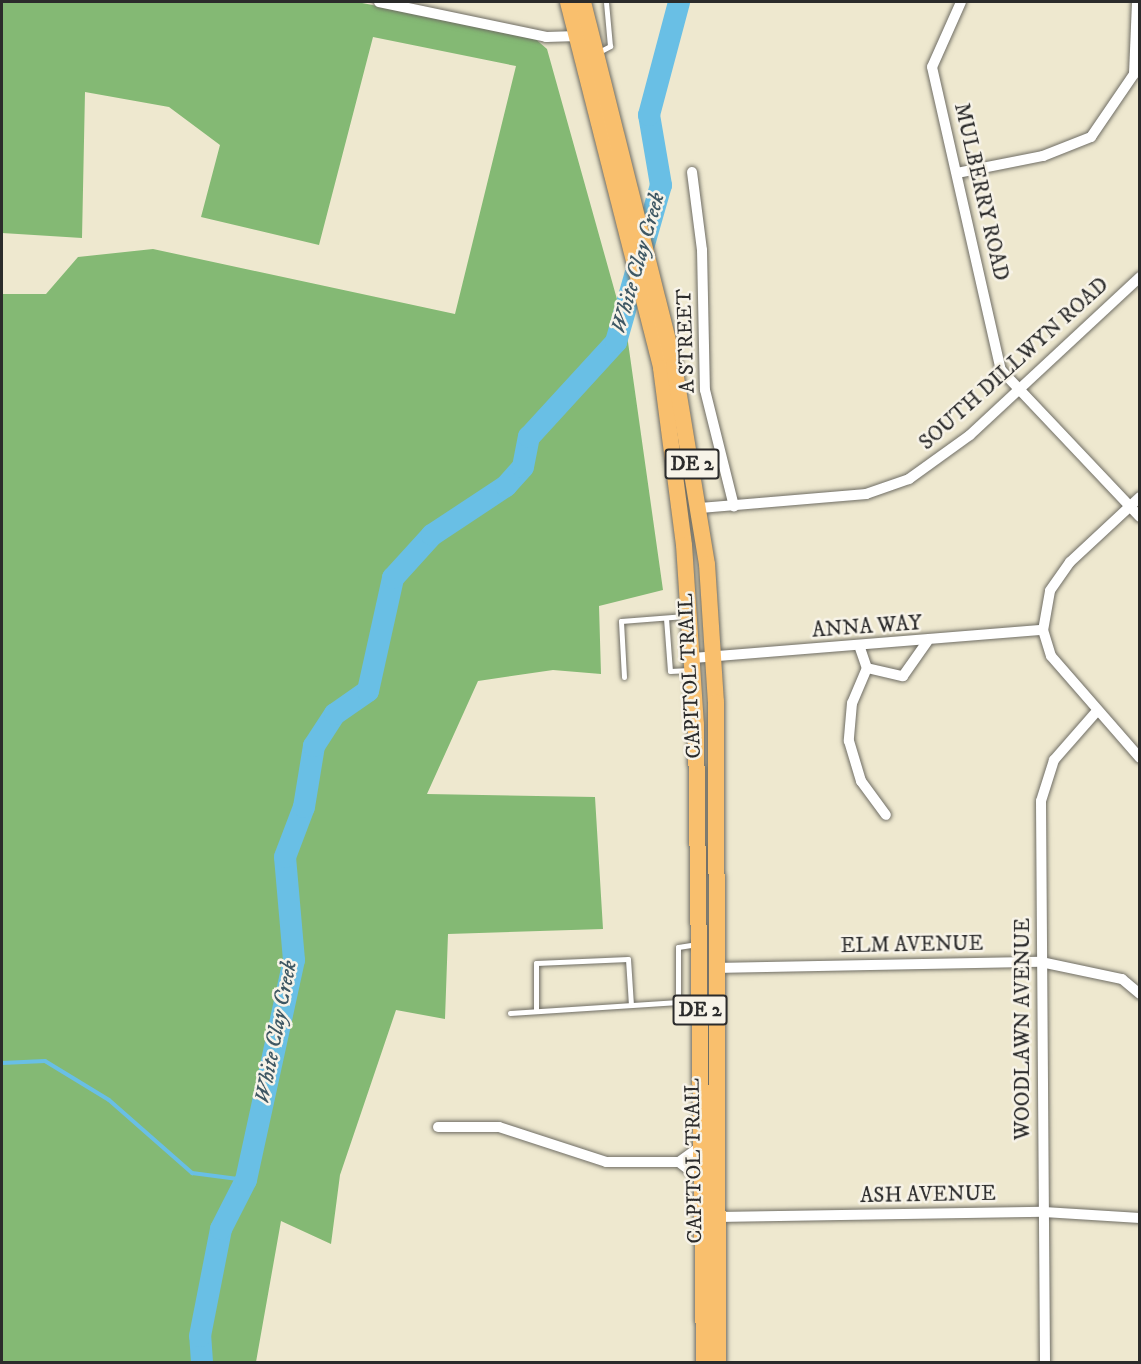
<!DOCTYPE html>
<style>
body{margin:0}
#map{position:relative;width:1141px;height:1364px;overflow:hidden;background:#eee8cf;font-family:"IM FELL DW Pica",serif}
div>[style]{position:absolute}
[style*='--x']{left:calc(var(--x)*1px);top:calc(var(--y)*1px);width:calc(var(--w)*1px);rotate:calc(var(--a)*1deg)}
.forest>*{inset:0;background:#84b974}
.stream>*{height:4px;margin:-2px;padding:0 2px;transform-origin:2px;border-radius:2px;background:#69bfe5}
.river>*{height:22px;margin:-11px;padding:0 11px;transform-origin:11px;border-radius:11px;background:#69bfe5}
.roads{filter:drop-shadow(0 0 2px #6f6d64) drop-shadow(0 0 2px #6f6d64)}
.lane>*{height:5px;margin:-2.5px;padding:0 2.5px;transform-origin:2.5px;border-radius:2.5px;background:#fff}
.street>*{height:10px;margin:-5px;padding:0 5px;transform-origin:5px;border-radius:5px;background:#fff}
.primary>*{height:16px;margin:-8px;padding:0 8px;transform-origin:8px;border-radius:8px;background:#f9bf6d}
span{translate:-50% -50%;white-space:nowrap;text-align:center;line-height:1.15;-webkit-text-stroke:5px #f7f3e8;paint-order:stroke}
.shield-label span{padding:2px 4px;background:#f7f3e8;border:2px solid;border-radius:4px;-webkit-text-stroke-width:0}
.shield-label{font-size:20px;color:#2b2b2b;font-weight:700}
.street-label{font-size:21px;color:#2b2b2b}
.water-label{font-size:22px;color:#3e5763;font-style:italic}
.frame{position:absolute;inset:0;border:3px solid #2b2b2b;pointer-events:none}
</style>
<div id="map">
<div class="forest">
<i style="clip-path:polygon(2px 2px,357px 2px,532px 36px,547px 49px,627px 335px,663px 590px,599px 606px,601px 674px,553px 670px,478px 681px,427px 794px,595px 797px,603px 929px,448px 934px,445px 1019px,396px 1010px,340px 1175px,331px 1244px,281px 1221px,256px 1362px,2px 1362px,2px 294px,46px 294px,78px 257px,153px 249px,455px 314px,516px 66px,373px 37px,319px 245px,201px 217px,220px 145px,169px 107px,85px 92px,82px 238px,2px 233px)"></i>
</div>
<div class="stream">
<i style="--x:2;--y:1063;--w:43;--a:-2.7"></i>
<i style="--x:45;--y:1061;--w:75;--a:31.4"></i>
<i style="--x:109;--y:1100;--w:111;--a:41.3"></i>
<i style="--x:192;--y:1173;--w:54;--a:7.4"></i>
</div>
<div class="river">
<i style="--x:202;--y:1362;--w:26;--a:-94"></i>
<i style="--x:200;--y:1336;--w:109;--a:-78.9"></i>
<i style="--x:221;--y:1229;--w:55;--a:-63"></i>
<i style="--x:246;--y:1180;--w:225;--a:-77.7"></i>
<i style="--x:294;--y:960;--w:103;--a:-95"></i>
<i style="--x:285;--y:857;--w:53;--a:-69.2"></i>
<i style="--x:304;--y:807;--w:62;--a:-80.7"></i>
<i style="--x:314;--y:746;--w:38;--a:-57"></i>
<i style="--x:335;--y:714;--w:40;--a:-34.9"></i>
<i style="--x:368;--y:691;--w:116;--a:-77.5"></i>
<i style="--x:393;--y:578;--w:58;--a:-47.8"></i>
<i style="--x:432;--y:535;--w:89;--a:-33.5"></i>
<i style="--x:506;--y:486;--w:25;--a:-48"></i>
<i style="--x:523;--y:467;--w:31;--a:-79"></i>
<i style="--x:529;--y:437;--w:129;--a:-47.5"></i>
<i style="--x:616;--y:342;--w:163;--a:-74"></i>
<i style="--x:661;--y:185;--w:71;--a:-99.7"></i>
<i style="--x:649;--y:115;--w:117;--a:-75.1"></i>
</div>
<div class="roads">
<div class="lane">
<i style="--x:597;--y:53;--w:15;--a:-28"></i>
<i style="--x:610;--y:46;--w:44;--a:-95.2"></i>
<i style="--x:666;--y:618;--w:53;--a:85.7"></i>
<i style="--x:670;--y:671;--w:20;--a:-3"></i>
<i style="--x:624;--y:677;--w:56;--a:-93.1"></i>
<i style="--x:621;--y:621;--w:64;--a:-4.5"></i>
<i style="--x:678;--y:1002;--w:55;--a:-90"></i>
<i style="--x:678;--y:947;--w:18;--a:-9"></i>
<i style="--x:536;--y:1011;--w:48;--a:-90"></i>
<i style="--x:536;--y:963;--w:92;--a:-2.5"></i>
<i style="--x:628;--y:959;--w:46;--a:86.3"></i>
<i style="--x:510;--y:1013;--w:188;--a:-3.7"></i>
</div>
<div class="street">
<i style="--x:379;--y:2;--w:171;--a:11.8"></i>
<i style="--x:546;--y:37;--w:32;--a:-2"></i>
<i style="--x:961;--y:2;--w:71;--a:114"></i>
<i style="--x:932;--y:67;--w:311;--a:77.2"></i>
<i style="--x:1001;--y:370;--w:202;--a:46.6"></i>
<i style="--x:692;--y:172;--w:79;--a:82.7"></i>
<i style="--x:702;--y:250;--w:140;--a:88.8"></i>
<i style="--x:705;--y:390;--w:120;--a:76"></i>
<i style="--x:957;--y:173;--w:88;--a:-11.2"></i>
<i style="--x:1043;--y:156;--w:52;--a:-21.6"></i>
<i style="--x:1091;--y:137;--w:76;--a:-55.7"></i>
<i style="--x:1134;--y:74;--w:72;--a:-87.6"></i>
<i style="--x:1140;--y:497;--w:96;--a:137.1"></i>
<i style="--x:1070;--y:562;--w:35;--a:125"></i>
<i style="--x:1050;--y:591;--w:40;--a:100"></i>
<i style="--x:1043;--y:630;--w:27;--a:73"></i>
<i style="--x:1051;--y:656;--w:135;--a:48.9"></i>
<i style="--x:700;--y:508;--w:167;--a:-4.8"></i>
<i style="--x:866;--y:494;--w:46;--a:-19.2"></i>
<i style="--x:909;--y:479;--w:75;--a:-35.8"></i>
<i style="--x:970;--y:435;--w:232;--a:-42.9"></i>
<i style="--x:860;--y:648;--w:21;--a:71"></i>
<i style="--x:867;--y:668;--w:38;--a:113"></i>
<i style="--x:852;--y:703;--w:38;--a:95"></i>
<i style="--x:849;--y:741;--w:42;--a:73.3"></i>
<i style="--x:861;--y:781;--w:42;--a:53.7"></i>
<i style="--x:693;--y:658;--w:351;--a:-4.6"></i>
<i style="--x:867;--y:668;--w:37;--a:13"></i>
<i style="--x:903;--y:676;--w:42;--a:-54.8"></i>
<i style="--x:714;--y:968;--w:327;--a:-1.1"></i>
<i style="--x:1041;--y:962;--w:83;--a:11.9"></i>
<i style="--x:1122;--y:979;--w:23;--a:40"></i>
<i style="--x:438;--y:1127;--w:61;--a:0"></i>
<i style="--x:499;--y:1127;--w:113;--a:18.1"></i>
<i style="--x:606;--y:1162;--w:73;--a:0"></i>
<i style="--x:701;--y:1146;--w:27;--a:144"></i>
<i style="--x:679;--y:1162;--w:28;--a:38"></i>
<i style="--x:717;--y:1217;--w:327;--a:-0.9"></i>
<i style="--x:1044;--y:1212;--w:96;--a:3.6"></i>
<i style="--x:1045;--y:1362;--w:561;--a:-90.41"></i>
<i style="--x:1041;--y:801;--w:43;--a:-72.4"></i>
<i style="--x:1054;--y:760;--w:64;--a:-48.8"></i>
</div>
<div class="primary">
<i style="--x:568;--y:2;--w:378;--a:75.7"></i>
<i style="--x:661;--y:368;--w:178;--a:82.6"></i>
<i style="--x:684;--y:545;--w:180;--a:86.2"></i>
<i style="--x:696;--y:725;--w:637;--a:89.28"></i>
<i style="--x:583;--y:2;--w:374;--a:75.9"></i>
<i style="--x:674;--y:365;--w:202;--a:80.6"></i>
<i style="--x:707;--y:564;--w:138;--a:86.3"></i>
<i style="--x:716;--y:702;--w:660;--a:89.83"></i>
</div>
</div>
<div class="shield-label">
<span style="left:692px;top:464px">DE 2</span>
<span style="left:700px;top:1010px">DE 2</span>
</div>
<div class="street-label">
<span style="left:981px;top:192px;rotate:77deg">MULBERRY ROAD</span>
<span style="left:686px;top:341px;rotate:-92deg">A STREET</span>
<span style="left:1014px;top:364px;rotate:-42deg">SOUTH DILLWYN ROAD</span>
<span style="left:867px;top:627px;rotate:-4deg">ANNA WAY</span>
<span style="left:690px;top:676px;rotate:-93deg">CAPITOL TRAIL</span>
<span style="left:912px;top:945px;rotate:-1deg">ELM AVENUE</span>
<span style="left:1023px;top:1029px;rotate:-90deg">WOODLAWN AVENUE</span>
<span style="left:694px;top:1161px;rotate:-91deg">CAPITOL TRAIL</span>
<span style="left:928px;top:1195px;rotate:-1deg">ASH AVENUE</span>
</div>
<div class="water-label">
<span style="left:638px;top:263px;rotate:-74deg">White Clay Creek</span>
<span style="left:276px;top:1032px;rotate:-79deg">White Clay Creek</span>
</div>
<div class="frame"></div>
</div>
